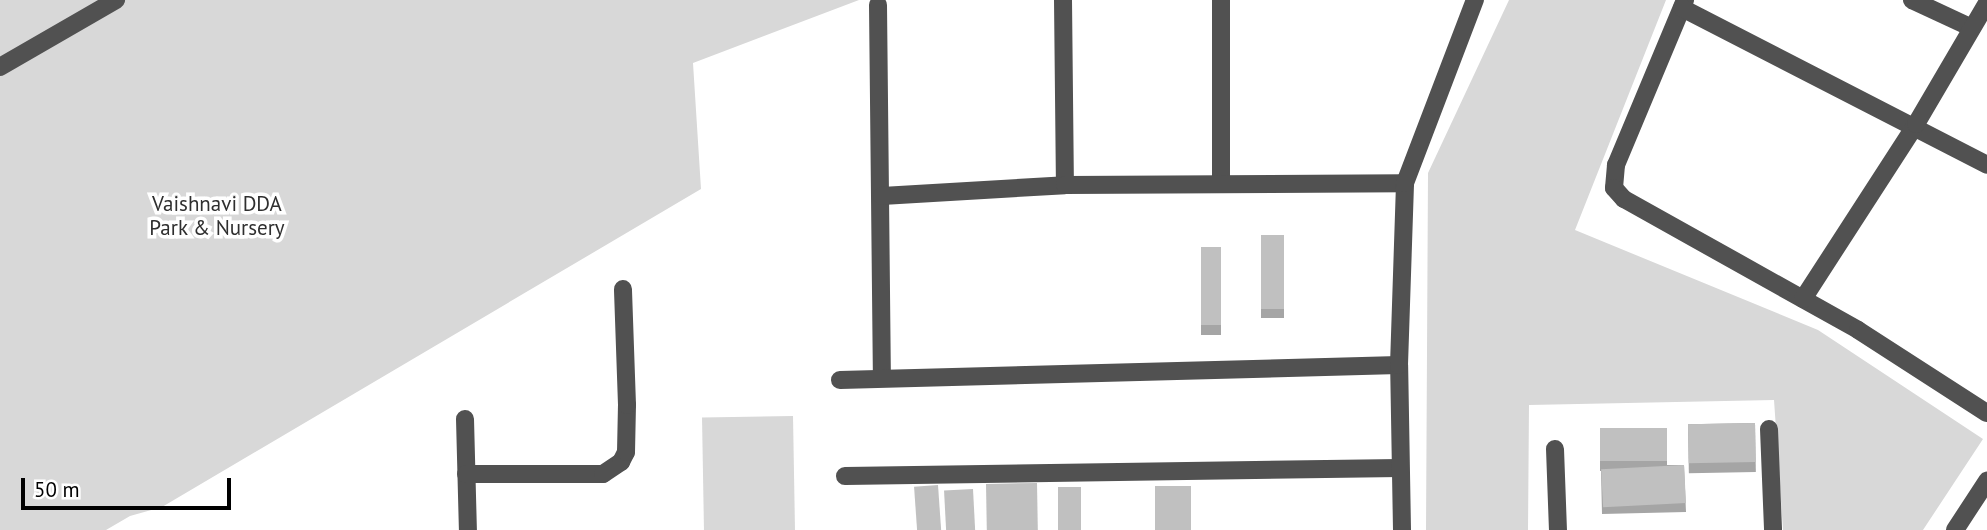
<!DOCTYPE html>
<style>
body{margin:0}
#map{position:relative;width:1987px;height:530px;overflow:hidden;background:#fff;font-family:"PT Sans",sans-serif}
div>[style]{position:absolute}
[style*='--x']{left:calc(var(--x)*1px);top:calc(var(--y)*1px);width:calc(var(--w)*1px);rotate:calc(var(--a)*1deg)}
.green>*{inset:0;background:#d8d8d8;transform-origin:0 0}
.minor>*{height:18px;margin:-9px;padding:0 9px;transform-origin:9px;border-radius:9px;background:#515151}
.wall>*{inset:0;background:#a5a5a5;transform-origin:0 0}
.building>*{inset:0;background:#c0c0c0;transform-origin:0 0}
span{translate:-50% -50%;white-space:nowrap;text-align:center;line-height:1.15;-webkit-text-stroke:7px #fff;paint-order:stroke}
.park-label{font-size:21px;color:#2f2f2f}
.scale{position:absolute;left:21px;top:478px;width:210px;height:32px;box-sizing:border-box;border:4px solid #000;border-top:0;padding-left:9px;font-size:21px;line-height:24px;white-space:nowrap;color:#000;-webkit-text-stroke:5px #fff;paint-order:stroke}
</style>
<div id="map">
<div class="green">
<i style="clip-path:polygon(0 0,859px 0,693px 63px,701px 189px,162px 507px,130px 516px,106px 530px,0 530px)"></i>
<i style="clip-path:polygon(1509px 0,1666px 0,1575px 230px,1818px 330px,1983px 439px,1923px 530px,1783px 530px,1774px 400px,1529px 405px,1528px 530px,1426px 530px,1428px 173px)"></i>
<i style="left:793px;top:416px;width:114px;height:91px;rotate:89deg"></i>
</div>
<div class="minor">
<i style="--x:1063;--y:0;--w:185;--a:89.4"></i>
<i style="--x:1685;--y:0;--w:179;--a:112.7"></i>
<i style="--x:1616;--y:165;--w:23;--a:95"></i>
<i style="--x:1614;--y:188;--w:15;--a:48"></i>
<i style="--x:1624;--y:199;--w:268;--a:29.2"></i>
<i style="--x:1858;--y:330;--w:153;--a:32.8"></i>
<i style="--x:1912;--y:0;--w:66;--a:25"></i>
<i style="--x:878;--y:5;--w:373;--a:89.4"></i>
<i style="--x:1682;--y:8;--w:343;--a:27.2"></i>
<i style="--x:0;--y:67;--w:134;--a:-30"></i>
<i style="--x:1221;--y:184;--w:184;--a:-90"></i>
<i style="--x:882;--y:196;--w:183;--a:-3.4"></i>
<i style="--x:1065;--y:185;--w:340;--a:-0.3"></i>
<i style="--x:1803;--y:299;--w:208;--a:-57.1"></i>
<i style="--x:1916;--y:124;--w:140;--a:-59.6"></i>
<i style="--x:840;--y:380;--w:559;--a:-1.54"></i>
<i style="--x:465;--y:419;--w:111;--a:88.5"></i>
<i style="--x:1769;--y:429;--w:101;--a:87.7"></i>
<i style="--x:1555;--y:449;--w:81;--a:87.9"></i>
<i style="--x:466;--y:474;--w:137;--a:0"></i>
<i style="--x:603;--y:474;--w:22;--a:-34"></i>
<i style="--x:621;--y:462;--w:11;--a:-63"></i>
<i style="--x:626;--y:452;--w:47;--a:-88.8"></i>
<i style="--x:627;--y:405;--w:116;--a:-92"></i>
<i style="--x:845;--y:476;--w:555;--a:-0.83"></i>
<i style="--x:1402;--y:530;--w:165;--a:-91"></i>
<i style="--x:1399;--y:365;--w:182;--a:-88.1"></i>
<i style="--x:1405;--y:183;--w:196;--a:-69.1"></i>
<i style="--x:1955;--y:530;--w:59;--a:-56.9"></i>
</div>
<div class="wall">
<i style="left:1261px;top:235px;width:23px;height:83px"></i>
<i style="left:1201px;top:247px;width:20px;height:88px"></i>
<i style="left:1755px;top:423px;width:49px;height:67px;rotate:89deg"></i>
<i style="clip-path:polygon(1600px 428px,1667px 428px,1667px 465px,1684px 465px,1686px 512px,1602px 514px,1601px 471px,1600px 471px)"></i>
</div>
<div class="building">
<i style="left:1261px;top:235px;width:23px;height:74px"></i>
<i style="left:1201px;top:247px;width:20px;height:78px"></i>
<i style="left:1755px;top:423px;width:39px;height:67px;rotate:89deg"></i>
<i style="left:1600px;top:428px;width:67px;height:33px"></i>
<i style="left:1684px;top:465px;width:38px;height:83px;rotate:87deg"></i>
<i style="left:1037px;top:483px;width:47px;height:51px;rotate:89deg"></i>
<i style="left:938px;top:485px;width:45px;height:24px;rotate:86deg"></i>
<i style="left:1191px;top:486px;width:44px;height:36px;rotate:90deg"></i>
<i style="left:1058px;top:487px;width:23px;height:43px"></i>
<i style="left:973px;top:489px;width:41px;height:29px;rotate:87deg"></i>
</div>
<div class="park-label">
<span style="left:217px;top:216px">Vaishnavi DDA<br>Park &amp; Nursery</span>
</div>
<div class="scale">50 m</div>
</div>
